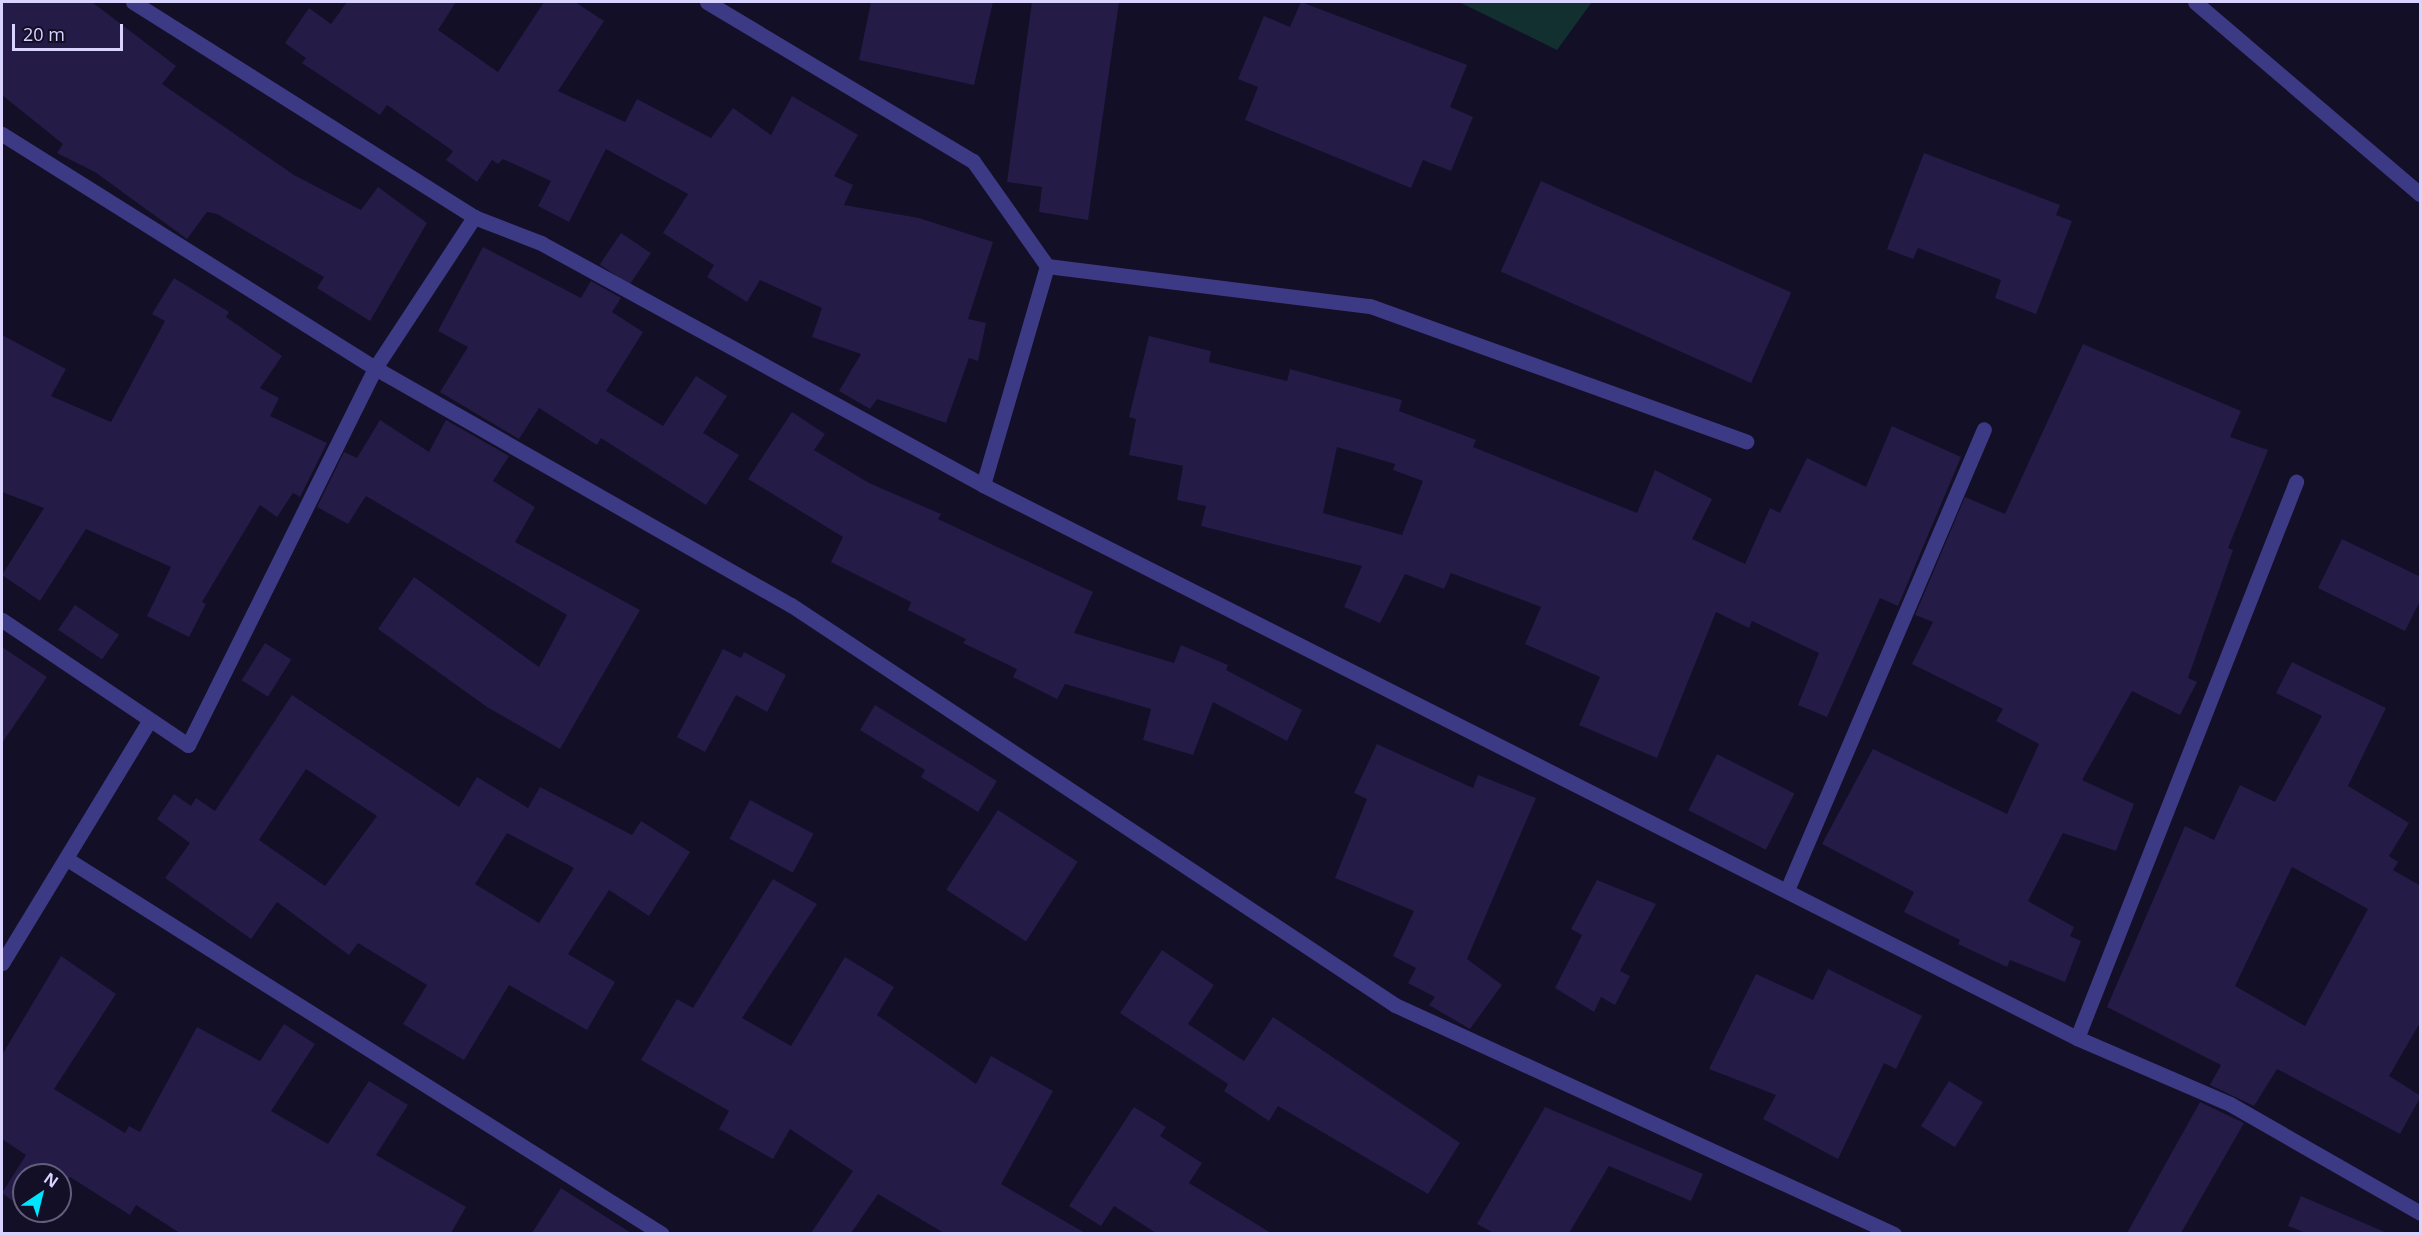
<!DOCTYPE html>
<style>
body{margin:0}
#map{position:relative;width:2422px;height:1235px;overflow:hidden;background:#130f26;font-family:"Open Sans",sans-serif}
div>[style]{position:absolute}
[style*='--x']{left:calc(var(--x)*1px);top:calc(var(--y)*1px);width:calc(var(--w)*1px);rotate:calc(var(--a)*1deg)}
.green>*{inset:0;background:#12302f}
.building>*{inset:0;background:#241b47;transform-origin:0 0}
.street>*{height:15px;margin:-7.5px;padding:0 7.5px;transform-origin:7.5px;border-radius:7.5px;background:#3d3a85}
span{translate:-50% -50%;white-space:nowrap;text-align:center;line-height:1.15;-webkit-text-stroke:4.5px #130f26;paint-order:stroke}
.frame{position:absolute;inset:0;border:3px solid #d9d4ff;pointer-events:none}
.north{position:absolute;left:12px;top:1163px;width:60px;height:60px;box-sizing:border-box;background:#130f26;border:2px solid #625e7d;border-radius:50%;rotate:35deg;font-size:16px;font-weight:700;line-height:24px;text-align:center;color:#d9d4ff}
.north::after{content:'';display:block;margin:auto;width:21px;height:27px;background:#00e5ff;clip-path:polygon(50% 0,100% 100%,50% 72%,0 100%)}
.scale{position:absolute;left:12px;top:24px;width:111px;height:27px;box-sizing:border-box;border:3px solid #d9d4ff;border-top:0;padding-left:8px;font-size:18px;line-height:21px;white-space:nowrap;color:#d9d4ff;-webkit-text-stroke:4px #130f26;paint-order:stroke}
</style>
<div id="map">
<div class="green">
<i style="clip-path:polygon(1459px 2px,1592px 2px,1557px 50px)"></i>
</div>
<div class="building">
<i style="clip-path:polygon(2px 2px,92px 2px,176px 66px,162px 84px,294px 175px,361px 210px,378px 187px,427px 223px,370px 321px,317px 288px,324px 277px,217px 214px,207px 212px,187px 239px,95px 172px,57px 153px,63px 144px,2px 95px)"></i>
<i style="clip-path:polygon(347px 2px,456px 2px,438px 30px,498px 72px,544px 2px,575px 2px,604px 21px,558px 91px,625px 122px,637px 99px,711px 138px,733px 108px,771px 135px,792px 96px,858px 135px,834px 176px,853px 185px,844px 205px,919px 218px,993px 242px,968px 319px,986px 323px,978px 361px,969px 358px,946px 423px,877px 399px,870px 409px,839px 391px,861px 354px,812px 337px,822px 308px,760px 280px,747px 302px,707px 277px,714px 265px,663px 233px,688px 194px,606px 149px,569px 222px,538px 206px,551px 181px,503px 159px,498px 164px,492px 160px,477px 182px,446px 160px,453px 151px,387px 105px,380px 115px,302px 63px,306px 58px,285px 43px,309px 8px,331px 24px)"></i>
<i style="clip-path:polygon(871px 2px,993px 2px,974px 85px,859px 60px)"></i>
<i style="clip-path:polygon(1032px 2px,1119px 2px,1088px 220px,1039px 212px,1042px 187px,1007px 182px)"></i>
<i style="clip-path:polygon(1301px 2px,1467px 65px,1450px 107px,1473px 117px,1451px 171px,1423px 160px,1411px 188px,1245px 120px,1258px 87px,1238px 79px,1264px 16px,1290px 27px)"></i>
<i style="clip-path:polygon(1924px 153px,2060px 205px,2056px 215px,2072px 221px,2036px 314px,1995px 298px,2001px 280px,1918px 248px,1913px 259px,1887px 249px)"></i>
<i style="left:1541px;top:181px;width:274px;height:99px;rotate:24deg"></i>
<i style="left:621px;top:233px;width:36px;height:38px;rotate:34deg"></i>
<i style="clip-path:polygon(483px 247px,581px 298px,591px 281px,621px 298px,612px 312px,643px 332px,606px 391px,663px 426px,696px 376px,727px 396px,703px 433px,739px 455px,706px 505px,601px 438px,597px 445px,539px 408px,519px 439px,440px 392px,468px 347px,438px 331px)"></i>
<i style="clip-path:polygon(174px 278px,229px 312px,226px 317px,282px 356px,260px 388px,279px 398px,270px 416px,327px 443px,300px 497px,293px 493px,277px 517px,260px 505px,202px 602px,206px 604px,189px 637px,147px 616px,171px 567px,86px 529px,40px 601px,2px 575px,44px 508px,2px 492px,2px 335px,66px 369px,51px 396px,111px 422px,165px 321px,152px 314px)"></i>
<i style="clip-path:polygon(evenodd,1149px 336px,1211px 351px,1209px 362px,1287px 381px,1290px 369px,1402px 400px,1399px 411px,1476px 440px,1473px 447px,1637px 513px,1655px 470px,1712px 499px,1692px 539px,1745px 564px,1770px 508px,1780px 513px,1807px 458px,1866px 487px,1892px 426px,1961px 457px,1898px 606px,1880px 598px,1827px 717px,1798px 705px,1819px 653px,1752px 621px,1749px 628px,1716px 612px,1657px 758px,1579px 725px,1600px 677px,1525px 644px,1541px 607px,1451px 573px,1444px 589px,1405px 574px,1380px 623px,1344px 607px,1362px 566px,1201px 526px,1206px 506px,1177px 500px,1183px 466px,1129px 455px,1136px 419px,1129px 417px,1149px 336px,1337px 447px,1395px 464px,1393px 470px,1423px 481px,1402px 535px,1323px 513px,1337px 447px)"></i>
<i style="clip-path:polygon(2083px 344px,2241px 411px,2230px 437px,2268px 450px,2228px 548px,2233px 550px,2188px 678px,2197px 682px,2180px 715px,2132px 691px,2082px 780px,2134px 804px,2116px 851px,2063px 833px,2028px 901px,2074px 927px,2070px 936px,2081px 941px,2065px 982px,2010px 960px,2007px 967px,1958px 944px,1960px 940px,1904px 912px,1914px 892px,1822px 844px,1873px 749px,2007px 814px,2039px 744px,1996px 721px,2003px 709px,1912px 664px,1933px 622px,1915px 615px,1965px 497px,2005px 514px)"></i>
<i style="clip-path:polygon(792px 412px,825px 434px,814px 450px,869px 483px,941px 514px,938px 519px,1093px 592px,1074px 633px,1174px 663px,1181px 645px,1228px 665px,1226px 670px,1302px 710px,1287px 741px,1213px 702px,1193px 755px,1143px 740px,1151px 709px,1065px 684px,1057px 699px,1013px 677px,1017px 669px,963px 643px,966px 639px,908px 610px,911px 602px,831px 562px,843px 537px,748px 479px)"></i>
<i style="clip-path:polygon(380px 420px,429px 452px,446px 420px,509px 456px,493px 481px,535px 507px,515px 542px,640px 610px,560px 749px,487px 707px,378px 629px,414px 577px,539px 667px,567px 615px,366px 496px,348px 524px,317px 507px,344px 452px,357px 458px)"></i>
<i style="clip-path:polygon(2342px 539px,2421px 577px,2421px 599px,2405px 631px,2318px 588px)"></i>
<i style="left:75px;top:605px;width:53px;height:30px;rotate:34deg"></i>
<i style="left:265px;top:643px;width:31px;height:44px;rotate:32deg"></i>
<i style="clip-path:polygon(2px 647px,47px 677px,2px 743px)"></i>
<i style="clip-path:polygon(723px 649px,741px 658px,744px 652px,786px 675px,767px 712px,736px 695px,705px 752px,677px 737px)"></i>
<i style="clip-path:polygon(evenodd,2292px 662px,2386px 708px,2348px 786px,2409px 823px,2389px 856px,2398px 862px,2393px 870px,2421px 886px,2421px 1021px,2389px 1076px,2421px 1096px,2400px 1134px,2277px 1069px,2254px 1106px,2210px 1085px,2221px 1065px,2107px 1007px,2185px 826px,2214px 840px,2240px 785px,2275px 802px,2322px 716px,2276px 693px,2292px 662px,2292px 867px,2368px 909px,2305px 1026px,2235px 986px,2292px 867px)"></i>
<i style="clip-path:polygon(evenodd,292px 695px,459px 807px,477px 777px,528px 808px,540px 787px,632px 835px,641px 821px,690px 852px,649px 916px,609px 890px,568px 954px,615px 982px,587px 1030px,509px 985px,464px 1060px,403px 1024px,427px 985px,358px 943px,349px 955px,277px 902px,251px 939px,165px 878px,190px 843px,157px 819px,174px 794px,191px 806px,196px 798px,215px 811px,292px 695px,306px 769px,377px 816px,325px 886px,259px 840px,306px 769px,292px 695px,507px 833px,574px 868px,539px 923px,475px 884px,507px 833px)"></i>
<i style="clip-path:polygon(875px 705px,997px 781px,978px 812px,921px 777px,925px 770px,860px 730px)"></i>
<i style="clip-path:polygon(1377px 744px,1473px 788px,1478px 775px,1536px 798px,1467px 959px,1502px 985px,1470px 1029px,1429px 1005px,1435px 997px,1408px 983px,1416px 968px,1393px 956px,1414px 911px,1335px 878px,1367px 799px,1354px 793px)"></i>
<i style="left:1717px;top:754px;width:87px;height:63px;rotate:27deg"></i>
<i style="left:750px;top:800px;width:72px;height:44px;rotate:28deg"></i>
<i style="left:998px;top:810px;width:95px;height:95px;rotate:33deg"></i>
<i style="clip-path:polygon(773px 879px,817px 904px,742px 1018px,791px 1046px,845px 957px,894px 987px,877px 1015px,976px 1084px,991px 1056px,1053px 1091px,1001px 1184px,1085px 1233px,944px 1233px,878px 1194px,851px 1233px,811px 1233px,853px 1171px,790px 1129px,773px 1159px,719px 1129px,729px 1111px,641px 1060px,677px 999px,693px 1008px)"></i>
<i style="clip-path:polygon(1597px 880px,1656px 904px,1620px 971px,1630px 976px,1615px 1005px,1601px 997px,1594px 1012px,1555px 988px,1582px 935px,1571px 929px)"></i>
<i style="clip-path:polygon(1162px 950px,1214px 985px,1188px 1024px,1244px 1061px,1273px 1017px,1460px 1143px,1428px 1194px,1278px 1106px,1269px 1121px,1224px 1091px,1228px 1084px,1120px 1013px)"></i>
<i style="clip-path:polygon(61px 956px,116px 994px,54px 1089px,125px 1133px,129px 1126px,140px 1132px,197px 1027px,260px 1061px,284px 1024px,315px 1044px,271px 1111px,328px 1144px,369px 1081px,408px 1105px,376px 1155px,466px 1207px,451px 1233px,180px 1233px,136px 1205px,130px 1215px,70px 1177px,60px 1190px,60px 1175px,24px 1175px,24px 1209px,2px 1193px,26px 1155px,2px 1139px,2px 1055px)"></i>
<i style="clip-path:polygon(1828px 969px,1922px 1016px,1896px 1069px,1884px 1063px,1838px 1159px,1763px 1119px,1776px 1095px,1709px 1069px,1756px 974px,1813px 1000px)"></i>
<i style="left:1949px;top:1081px;width:40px;height:53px;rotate:32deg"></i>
<i style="clip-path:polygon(2200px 1102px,2244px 1123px,2181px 1233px,2127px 1233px)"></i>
<i style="clip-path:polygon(1134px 1107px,1166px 1127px,1160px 1136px,1202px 1163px,1189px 1183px,1271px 1233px,1156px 1233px,1114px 1206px,1101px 1226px,1069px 1206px)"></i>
<i style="clip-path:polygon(1545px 1107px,1703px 1174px,1691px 1201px,1609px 1166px,1569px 1233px,1494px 1233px,1477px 1224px)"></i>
<i style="clip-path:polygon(561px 1188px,631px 1233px,532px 1233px)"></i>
<i style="clip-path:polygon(2301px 1196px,2387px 1233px,2306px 1233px,2288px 1226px)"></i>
</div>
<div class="street">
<i style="--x:133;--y:2;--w:403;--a:32.2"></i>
<i style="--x:474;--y:217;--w:72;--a:21.2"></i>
<i style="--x:541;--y:243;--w:504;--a:28.7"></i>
<i style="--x:983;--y:485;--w:1226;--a:26.82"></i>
<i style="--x:2077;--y:1038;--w:167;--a:23.3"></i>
<i style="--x:2230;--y:1104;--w:219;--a:29.8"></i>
<i style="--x:707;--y:2;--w:310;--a:30.9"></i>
<i style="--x:973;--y:161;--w:128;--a:54.8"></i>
<i style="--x:1047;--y:266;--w:325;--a:7.1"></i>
<i style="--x:1370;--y:306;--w:400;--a:19.8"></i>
<i style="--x:2195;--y:2;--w:296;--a:40.5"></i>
<i style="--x:2;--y:134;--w:440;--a:32.1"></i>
<i style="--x:375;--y:368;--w:479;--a:29.7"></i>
<i style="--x:791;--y:605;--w:724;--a:33.51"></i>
<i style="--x:1395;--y:1005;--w:549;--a:24.65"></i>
<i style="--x:983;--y:485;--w:228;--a:-73.7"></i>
<i style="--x:2;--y:620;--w:224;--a:33.9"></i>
<i style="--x:188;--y:745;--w:421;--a:-63.6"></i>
<i style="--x:375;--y:368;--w:181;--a:-56.7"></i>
<i style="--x:67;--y:859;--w:703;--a:32.22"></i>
<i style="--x:1787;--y:890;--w:501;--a:-66.86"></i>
<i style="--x:2;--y:963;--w:283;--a:-58.7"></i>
<i style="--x:2077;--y:1038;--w:598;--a:-68.5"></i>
</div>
<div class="frame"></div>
<div class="north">N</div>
<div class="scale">20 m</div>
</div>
